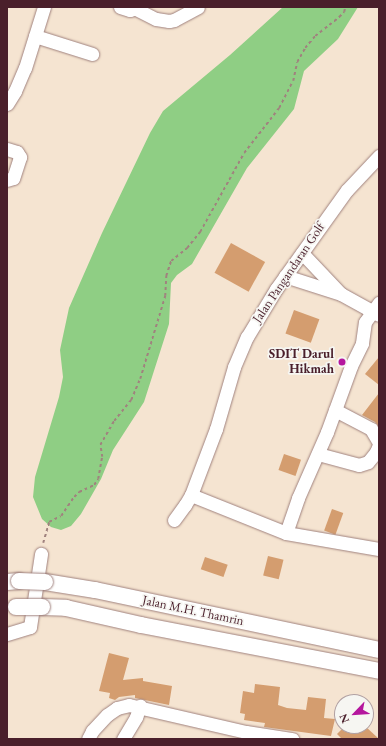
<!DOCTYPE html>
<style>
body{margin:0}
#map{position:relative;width:386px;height:746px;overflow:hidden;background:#f5e4d1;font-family:"EB Garamond",serif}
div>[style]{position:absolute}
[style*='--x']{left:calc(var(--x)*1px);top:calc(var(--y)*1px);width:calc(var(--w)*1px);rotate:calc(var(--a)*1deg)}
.green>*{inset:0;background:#8fce84}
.building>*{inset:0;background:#d49d6f;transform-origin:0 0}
.path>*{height:1.5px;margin-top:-0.75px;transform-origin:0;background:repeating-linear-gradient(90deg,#a0827e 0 3px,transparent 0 6px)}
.roads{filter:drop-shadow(0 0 1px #a0827e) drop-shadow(0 0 1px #a0827e)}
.minor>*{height:13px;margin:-6.5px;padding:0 6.5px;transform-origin:6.5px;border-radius:6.5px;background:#fff}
.major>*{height:16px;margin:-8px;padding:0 8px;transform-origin:8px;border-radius:8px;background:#fff}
.bridges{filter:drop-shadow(0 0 1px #a0827e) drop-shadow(0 0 1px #a0827e)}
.major-bridge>*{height:16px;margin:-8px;padding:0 8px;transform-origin:8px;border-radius:8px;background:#fff}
.dots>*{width:11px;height:11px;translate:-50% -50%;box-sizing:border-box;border:2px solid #f6f6f2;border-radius:50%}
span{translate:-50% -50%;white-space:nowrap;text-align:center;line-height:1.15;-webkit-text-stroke:3.5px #f6f6f2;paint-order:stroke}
.street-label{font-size:13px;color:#4a1f2b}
.poi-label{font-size:13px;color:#4a1f2b;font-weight:700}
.right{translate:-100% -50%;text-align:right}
.frame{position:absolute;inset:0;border:8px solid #4a1f2b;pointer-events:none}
.north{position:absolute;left:334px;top:694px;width:40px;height:40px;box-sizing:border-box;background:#f6f6f2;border:1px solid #b1a0a2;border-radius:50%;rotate:245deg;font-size:11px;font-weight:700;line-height:16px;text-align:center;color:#4a1f2b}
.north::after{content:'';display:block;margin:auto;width:14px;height:18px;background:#b5179e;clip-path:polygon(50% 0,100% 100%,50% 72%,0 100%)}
</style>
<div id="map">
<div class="green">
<i style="clip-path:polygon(283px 7px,358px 7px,338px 39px,304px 71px,294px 109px,247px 168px,192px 264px,177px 275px,171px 283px,169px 324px,144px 402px,113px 450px,101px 479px,81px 514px,71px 526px,61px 530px,51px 527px,42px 519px,33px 497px,35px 477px,59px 397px,63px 377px,60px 350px,69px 308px,102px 233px,150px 133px,163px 111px,230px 55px)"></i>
</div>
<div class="building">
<i style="left:231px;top:243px;width:39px;height:34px;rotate:29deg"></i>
<i style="left:294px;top:310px;width:27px;height:25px;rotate:20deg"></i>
<i style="clip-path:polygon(379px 357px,379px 385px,365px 374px)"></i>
<i style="clip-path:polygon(379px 393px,379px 427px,375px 422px,362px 415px)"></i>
<i style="left:284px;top:454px;width:18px;height:17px;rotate:19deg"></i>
<i style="left:332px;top:509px;width:12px;height:23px;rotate:20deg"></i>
<i style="left:268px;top:556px;width:16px;height:20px;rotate:14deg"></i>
<i style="left:205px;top:557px;width:24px;height:13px;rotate:19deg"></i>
<i style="clip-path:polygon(109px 653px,129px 658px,123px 680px,143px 678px,143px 681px,172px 686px,169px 705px,135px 698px,135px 695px,119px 697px,115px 700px,109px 698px,110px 693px,99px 691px)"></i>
<i style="clip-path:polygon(255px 684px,280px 687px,278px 705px,287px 708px,306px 710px,308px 697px,326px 699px,324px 718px,335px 719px,331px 736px,264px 727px,265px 723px,244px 720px,245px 714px,240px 713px,243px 691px,254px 693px)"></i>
<i style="clip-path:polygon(345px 726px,365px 726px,379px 739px,342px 739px,337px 734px)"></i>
</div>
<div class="path">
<i style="--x:43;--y:543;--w:22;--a:-74"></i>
<i style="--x:49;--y:522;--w:13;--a:-27"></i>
<i style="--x:61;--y:516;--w:23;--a:-56"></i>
<i style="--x:74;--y:497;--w:7;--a:-45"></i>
<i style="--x:79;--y:492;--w:17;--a:-25"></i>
<i style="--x:94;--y:485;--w:7;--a:-56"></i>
<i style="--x:98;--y:479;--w:22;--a:-80"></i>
<i style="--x:102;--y:457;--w:12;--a:-99"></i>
<i style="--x:100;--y:445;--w:28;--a:-60"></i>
<i style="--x:114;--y:421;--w:27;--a:-51"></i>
<i style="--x:131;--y:400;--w:23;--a:-67"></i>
<i style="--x:140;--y:379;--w:87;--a:-73.2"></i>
<i style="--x:165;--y:296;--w:20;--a:-87"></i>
<i style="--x:166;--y:276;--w:16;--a:-72"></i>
<i style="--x:171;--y:261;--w:21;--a:-39"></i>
<i style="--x:187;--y:248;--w:21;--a:-51"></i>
<i style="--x:200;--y:232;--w:90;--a:-60.9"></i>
<i style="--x:244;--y:153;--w:57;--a:-52.1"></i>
<i style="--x:279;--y:108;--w:30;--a:-63"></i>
<i style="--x:293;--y:81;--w:19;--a:-78"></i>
<i style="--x:297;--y:62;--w:16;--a:-60"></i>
<i style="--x:305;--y:48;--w:16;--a:-50"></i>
<i style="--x:315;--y:36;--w:31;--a:-38"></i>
<i style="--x:339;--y:17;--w:7;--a:-45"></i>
<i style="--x:344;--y:12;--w:5;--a:-79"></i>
</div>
<div class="roads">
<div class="minor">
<i style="--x:120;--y:7;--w:10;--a:17"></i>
<i style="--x:130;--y:10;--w:10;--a:-17"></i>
<i style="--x:136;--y:9;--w:22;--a:27"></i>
<i style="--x:156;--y:19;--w:13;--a:9"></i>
<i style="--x:169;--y:21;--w:5;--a:-11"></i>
<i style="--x:174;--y:20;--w:27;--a:-28"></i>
<i style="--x:35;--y:36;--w:60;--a:17.5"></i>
<i style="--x:7;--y:104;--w:15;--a:-58"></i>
<i style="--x:15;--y:91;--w:25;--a:-67"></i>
<i style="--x:25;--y:68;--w:64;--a:-72.7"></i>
<i style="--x:7;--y:149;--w:10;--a:17"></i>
<i style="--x:17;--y:152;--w:6;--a:59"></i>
<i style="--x:20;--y:157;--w:22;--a:108"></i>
<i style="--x:13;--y:178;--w:6;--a:162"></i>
<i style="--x:302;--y:253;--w:54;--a:46.5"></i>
<i style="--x:285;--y:276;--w:59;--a:17.8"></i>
<i style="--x:341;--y:294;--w:43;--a:28.9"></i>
<i style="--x:335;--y:410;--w:41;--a:27.8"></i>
<i style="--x:371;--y:429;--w:16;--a:60"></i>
<i style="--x:318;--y:454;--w:42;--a:15"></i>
<i style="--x:359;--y:465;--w:9;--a:-18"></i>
<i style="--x:368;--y:462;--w:13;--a:-51"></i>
<i style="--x:376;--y:452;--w:8;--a:-67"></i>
<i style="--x:191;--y:495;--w:102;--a:21.8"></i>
<i style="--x:286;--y:533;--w:94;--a:9.8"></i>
<i style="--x:174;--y:520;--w:19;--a:-54"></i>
<i style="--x:185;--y:505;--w:12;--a:-59"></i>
<i style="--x:191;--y:495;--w:71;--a:-69.3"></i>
<i style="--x:216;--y:429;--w:65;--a:-73.8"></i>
<i style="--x:234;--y:367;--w:33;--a:-67"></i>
<i style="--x:247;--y:337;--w:56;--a:-58.9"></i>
<i style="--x:276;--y:289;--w:122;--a:-54.4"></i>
<i style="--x:347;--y:190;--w:47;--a:-46.7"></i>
<i style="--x:286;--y:533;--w:37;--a:-71"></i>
<i style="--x:298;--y:498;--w:72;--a:-66.3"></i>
<i style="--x:327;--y:432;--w:70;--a:-70"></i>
<i style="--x:351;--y:366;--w:25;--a:-64"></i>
<i style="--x:362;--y:343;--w:21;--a:-82"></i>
<i style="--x:365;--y:322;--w:24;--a:-54"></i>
<i style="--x:7;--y:634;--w:24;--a:-17"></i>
<i style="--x:30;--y:627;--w:74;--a:-81.4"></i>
<i style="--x:88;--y:739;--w:9;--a:-63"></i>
<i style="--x:92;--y:731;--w:22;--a:-47"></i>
<i style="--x:107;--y:715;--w:12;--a:-35"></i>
<i style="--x:117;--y:708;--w:12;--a:-14"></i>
<i style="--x:129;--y:705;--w:120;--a:13"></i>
<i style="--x:246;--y:732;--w:47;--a:8.7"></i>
<i style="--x:123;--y:739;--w:26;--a:-59"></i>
<i style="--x:136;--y:717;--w:12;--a:-70"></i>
</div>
<div class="major">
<i style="--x:7;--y:582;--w:12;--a:-5"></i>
<i style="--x:45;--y:582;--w:51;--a:9.1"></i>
<i style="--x:95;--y:590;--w:290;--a:11.9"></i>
<i style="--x:42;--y:607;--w:24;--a:2"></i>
<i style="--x:66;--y:608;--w:77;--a:12.8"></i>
<i style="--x:141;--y:625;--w:242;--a:10.9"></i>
</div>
</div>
<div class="bridges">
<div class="major-bridge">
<i style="--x:19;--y:581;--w:26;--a:2"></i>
<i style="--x:16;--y:607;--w:26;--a:0"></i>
</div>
</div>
<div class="dots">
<i style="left:342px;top:362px;background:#b5179e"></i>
</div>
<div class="street-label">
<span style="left:289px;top:273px;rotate:-56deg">Jalan Pangandaran Golf</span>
<span style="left:193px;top:611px;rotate:12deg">Jalan M.H. Thamrin</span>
</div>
<div class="poi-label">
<span class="right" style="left:334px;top:362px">SDIT Darul<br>Hikmah</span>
</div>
<div class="frame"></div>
<div class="north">N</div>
</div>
